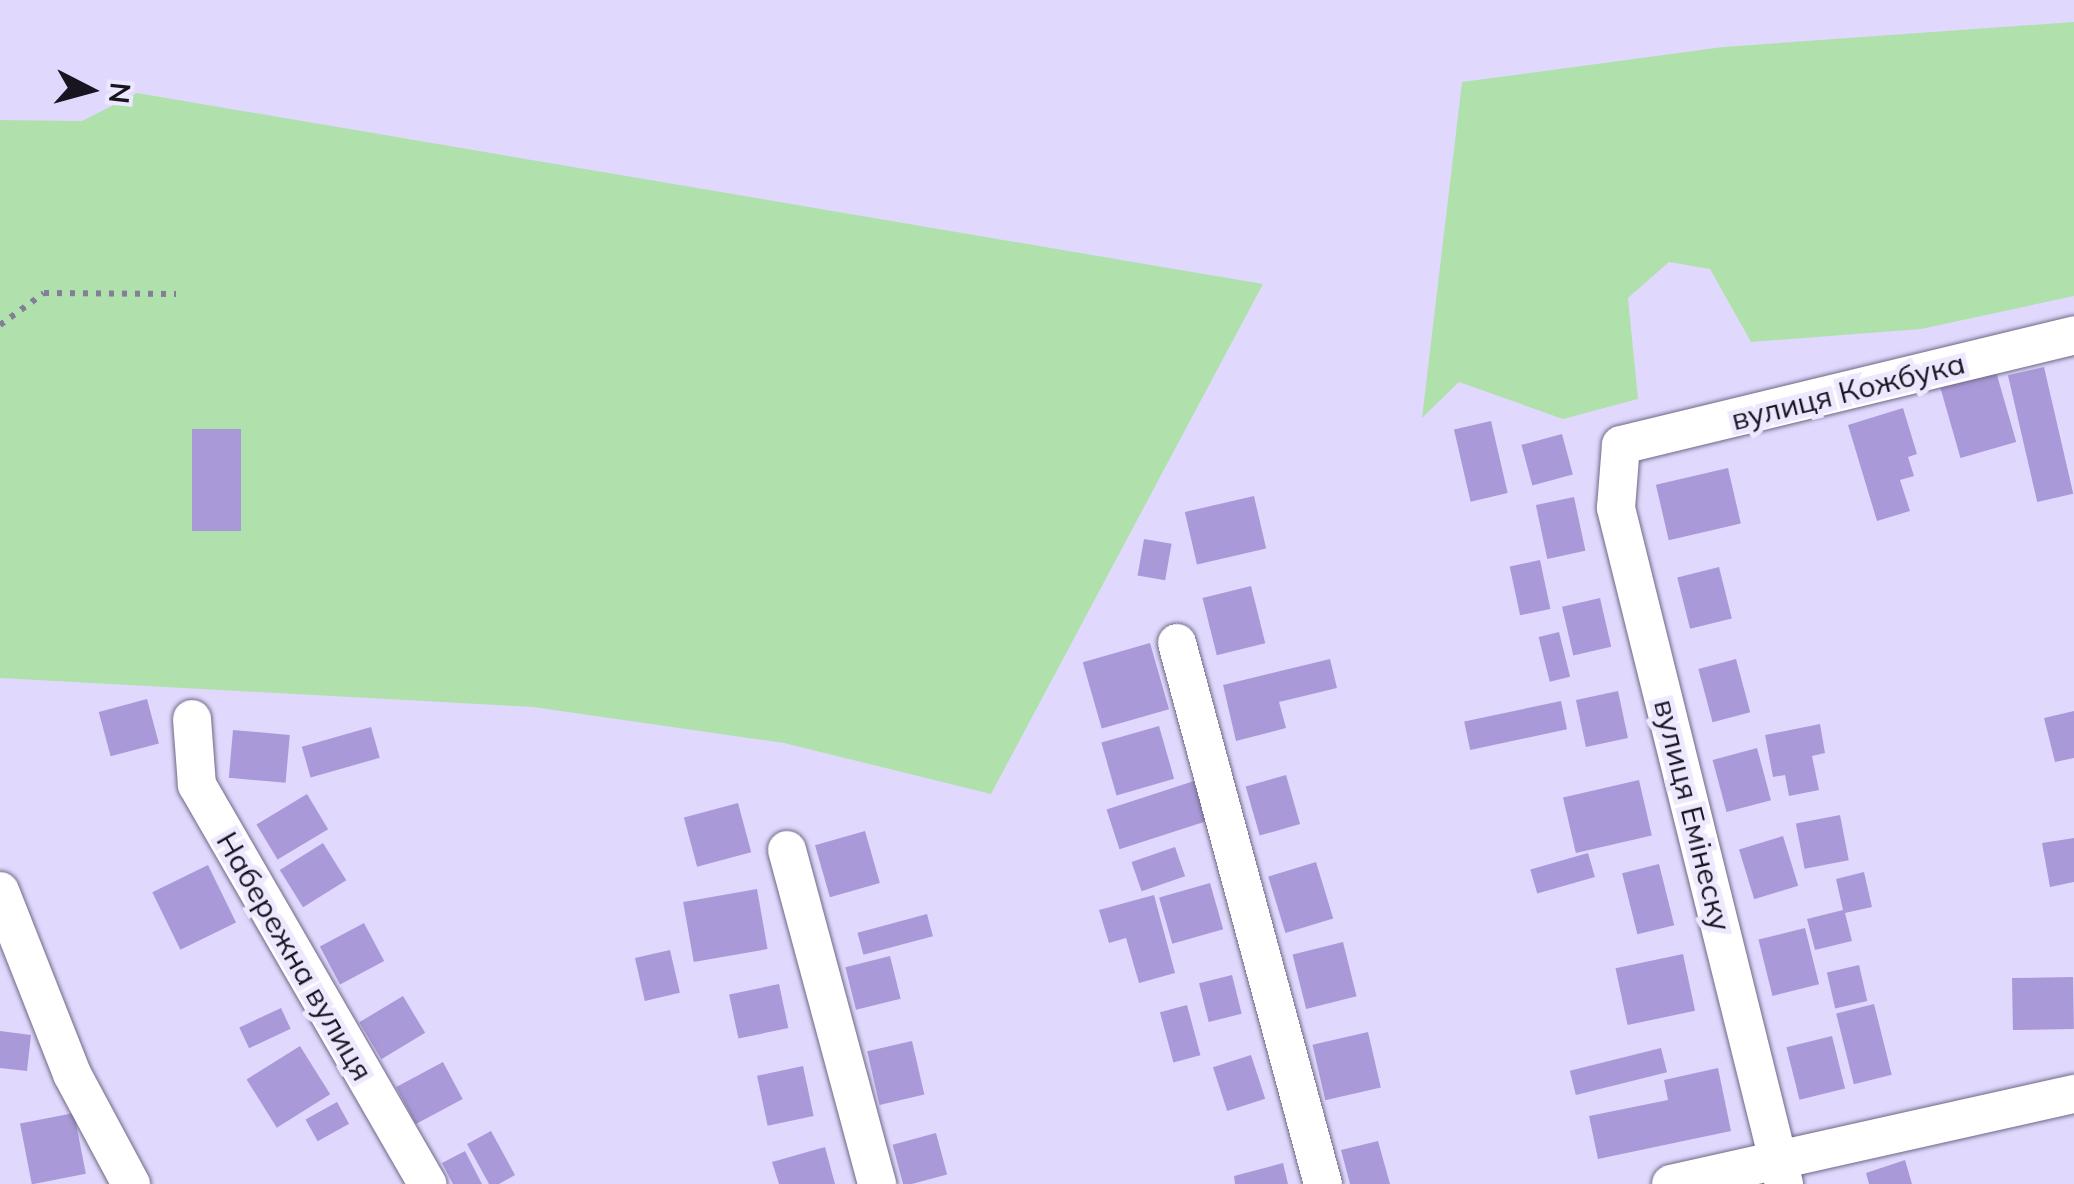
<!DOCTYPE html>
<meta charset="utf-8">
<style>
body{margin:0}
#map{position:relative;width:2074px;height:1184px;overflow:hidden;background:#e1d9fd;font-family:Mulish,sans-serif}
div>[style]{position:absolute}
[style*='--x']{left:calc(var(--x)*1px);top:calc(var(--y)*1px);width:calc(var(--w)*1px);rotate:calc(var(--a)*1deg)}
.green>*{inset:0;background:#b0e1ac}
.building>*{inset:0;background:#aa99d8;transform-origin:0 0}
.path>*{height:6px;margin-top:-3px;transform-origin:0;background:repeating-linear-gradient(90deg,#847e97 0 5px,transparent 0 13px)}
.roads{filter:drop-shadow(0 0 2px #6f6887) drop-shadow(0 0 2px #6f6887)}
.minor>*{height:38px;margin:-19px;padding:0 19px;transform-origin:19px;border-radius:19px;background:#fff}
span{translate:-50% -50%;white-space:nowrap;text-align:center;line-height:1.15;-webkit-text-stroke:10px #ede8fe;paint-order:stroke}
.street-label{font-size:30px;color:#181521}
.north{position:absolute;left:40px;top:40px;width:100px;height:100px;-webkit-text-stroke:8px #ede8fe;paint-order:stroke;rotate:96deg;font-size:28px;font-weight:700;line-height:40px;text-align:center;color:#181521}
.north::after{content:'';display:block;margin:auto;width:35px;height:45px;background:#181521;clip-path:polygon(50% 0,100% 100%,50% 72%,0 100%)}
</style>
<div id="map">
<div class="green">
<i style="clip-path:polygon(2074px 22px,2074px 296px,1921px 329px,1751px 342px,1710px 269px,1669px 262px,1628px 298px,1638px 399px,1563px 419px,1459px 382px,1422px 418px,1462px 82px,1723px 47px)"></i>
<i style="clip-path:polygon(137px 93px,1263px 284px,991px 794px,784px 743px,533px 707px,0 678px,0 120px,82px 121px)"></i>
</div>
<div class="building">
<i style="left:2044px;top:367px;width:130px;height:37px;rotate:77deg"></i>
<i style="left:1995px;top:368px;width:77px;height:58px;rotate:74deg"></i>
<i style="clip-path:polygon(1903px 408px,1917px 454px,1908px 457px,1914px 476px,1900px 480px,1910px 511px,1877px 521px,1848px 425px)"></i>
<i style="left:1491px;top:421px;width:74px;height:38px;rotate:77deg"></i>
<i style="left:192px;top:429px;width:49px;height:102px"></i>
<i style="left:1562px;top:434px;width:42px;height:42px;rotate:75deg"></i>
<i style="left:1728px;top:468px;width:57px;height:74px;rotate:77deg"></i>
<i style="left:1254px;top:496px;width:54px;height:71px;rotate:77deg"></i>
<i style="left:1574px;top:497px;width:55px;height:39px;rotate:78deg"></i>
<i style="left:1144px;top:539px;width:28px;height:37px;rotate:10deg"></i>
<i style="left:1540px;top:560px;width:50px;height:31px;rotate:78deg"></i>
<i style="left:1719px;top:567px;width:53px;height:43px;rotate:76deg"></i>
<i style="left:1251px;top:586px;width:59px;height:50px;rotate:76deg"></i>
<i style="left:1600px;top:598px;width:50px;height:39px;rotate:77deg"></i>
<i style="left:1559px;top:632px;width:46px;height:21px;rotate:76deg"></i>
<i style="left:1150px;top:643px;width:69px;height:70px;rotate:74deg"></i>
<i style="clip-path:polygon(1330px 659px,1337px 688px,1279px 702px,1286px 728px,1236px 741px,1223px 685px)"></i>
<i style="left:1736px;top:659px;width:55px;height:39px;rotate:75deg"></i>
<i style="left:1618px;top:691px;width:48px;height:43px;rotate:78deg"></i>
<i style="left:147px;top:699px;width:46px;height:50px;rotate:75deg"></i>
<i style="left:1561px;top:701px;width:29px;height:99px;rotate:78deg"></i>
<i style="clip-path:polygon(2074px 711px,2074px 758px,2055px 762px,2044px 718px)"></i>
<i style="clip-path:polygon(1820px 724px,1825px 753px,1812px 756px,1819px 790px,1789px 796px,1785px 775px,1773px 777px,1765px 735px)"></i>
<i style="left:1159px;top:726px;width:55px;height:60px;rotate:74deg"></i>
<i style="left:371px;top:727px;width:32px;height:72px;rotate:74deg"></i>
<i style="left:233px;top:730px;width:57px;height:48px;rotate:5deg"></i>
<i style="left:1757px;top:748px;width:54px;height:46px;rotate:75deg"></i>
<i style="left:1286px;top:775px;width:51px;height:42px;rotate:74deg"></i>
<i style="left:1639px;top:780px;width:57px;height:78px;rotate:77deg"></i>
<i style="left:1194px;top:781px;width:42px;height:92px;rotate:72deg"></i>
<i style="left:307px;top:794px;width:41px;height:59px;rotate:59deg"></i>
<i style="left:738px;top:803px;width:51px;height:56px;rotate:75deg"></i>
<i style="left:1840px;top:815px;width:46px;height:45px;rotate:79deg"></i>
<i style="left:865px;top:831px;width:54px;height:52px;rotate:74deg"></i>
<i style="left:1783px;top:836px;width:52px;height:46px;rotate:73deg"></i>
<i style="clip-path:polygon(2074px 838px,2074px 882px,2050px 887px,2042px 843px)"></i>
<i style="left:323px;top:843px;width:44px;height:51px;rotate:58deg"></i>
<i style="left:1175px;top:847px;width:31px;height:46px;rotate:71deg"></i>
<i style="left:1588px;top:853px;width:25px;height:60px;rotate:74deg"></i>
<i style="left:1316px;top:862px;width:59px;height:50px;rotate:73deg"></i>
<i style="left:1659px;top:864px;width:63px;height:38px;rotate:76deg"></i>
<i style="left:208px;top:865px;width:64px;height:62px;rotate:64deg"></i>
<i style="clip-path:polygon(1864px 872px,1872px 907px,1845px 913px,1852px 941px,1815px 950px,1807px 919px,1843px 910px,1836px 879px)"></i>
<i style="left:1210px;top:883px;width:48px;height:53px;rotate:74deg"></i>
<i style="left:757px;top:889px;width:61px;height:75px;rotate:80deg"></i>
<i style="clip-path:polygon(1154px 895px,1175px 973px,1139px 983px,1126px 938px,1109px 943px,1099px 910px)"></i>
<i style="left:927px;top:914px;width:23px;height:72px;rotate:75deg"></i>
<i style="left:364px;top:923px;width:43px;height:50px;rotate:62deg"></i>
<i style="left:1805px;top:928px;width:58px;height:48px;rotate:76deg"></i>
<i style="left:1343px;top:942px;width:56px;height:52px;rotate:76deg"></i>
<i style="left:670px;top:950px;width:44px;height:36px;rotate:77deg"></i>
<i style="left:1683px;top:954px;width:58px;height:69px;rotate:78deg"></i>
<i style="left:890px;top:956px;width:44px;height:46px;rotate:76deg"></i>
<i style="left:1859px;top:965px;width:37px;height:33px;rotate:77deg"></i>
<i style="left:1232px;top:975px;width:40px;height:34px;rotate:76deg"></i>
<i style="left:2073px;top:977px;width:52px;height:61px;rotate:89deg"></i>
<i style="left:779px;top:984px;width:45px;height:51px;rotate:78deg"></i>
<i style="left:403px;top:996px;width:43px;height:51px;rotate:59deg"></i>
<i style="left:1874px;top:1004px;width:73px;height:39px;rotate:76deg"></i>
<i style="left:1187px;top:1005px;width:52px;height:28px;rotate:75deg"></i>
<i style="left:281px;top:1008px;width:23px;height:46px;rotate:65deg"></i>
<i style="clip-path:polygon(0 1031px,31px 1035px,27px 1071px,0 1068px)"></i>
<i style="left:1368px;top:1032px;width:57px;height:57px;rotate:77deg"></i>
<i style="left:1832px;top:1036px;width:54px;height:47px;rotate:76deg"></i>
<i style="left:912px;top:1041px;width:55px;height:46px;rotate:77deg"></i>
<i style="left:300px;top:1046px;width:57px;height:63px;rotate:58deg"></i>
<i style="left:1661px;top:1048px;width:25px;height:94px;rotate:76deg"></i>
<i style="left:1251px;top:1055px;width:46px;height:40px;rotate:72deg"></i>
<i style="left:443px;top:1062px;width:42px;height:53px;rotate:62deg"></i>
<i style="left:803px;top:1066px;width:51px;height:47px;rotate:78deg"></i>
<i style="clip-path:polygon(1718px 1068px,1731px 1131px,1598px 1159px,1589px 1116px,1668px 1100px,1664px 1080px)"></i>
<i style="left:337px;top:1102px;width:25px;height:36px;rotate:61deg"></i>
<i style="left:74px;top:1113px;width:62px;height:55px;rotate:79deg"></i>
<i style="clip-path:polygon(491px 1131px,515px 1175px,499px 1184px,489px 1184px,467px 1144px)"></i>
<i style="left:936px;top:1133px;width:43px;height:45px;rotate:75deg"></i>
<i style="clip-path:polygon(1378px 1141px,1390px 1184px,1350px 1184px,1341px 1150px)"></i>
<i style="clip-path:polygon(825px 1147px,835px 1184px,779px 1184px,772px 1162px)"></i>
<i style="clip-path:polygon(465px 1151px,482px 1184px,453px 1184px,442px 1163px)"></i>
<i style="clip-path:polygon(1905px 1160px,1912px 1184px,1869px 1184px,1866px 1173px)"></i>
<i style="clip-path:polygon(1283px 1163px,1288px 1184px,1235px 1184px,1234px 1176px)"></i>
</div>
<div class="path">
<i style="--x:0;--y:325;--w:54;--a:-36"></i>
<i style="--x:44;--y:293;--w:132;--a:0.4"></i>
</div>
<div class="roads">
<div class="minor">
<i style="--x:1177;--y:643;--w:560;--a:74.9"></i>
<i style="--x:192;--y:719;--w:66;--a:85.7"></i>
<i style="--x:197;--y:785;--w:461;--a:60"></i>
<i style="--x:787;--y:850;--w:346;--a:74.9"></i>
<i style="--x:0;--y:891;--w:197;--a:68.5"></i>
<i style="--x:72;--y:1074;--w:125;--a:61.8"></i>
<i style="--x:1671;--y:1184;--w:413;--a:-12.6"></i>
<i style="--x:1784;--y:1184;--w:697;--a:-103.96"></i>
<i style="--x:1616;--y:508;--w:63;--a:-85.5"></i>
<i style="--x:1621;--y:445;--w:466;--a:-13.6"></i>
</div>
</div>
<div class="street-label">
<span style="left:1848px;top:391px;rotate:-14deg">вулиця Кожбука</span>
<span style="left:1693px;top:815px;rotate:76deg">вулиця Емінеску</span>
<span style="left:295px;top:956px;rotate:60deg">Набережна вулиця</span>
</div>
<div class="north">N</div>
</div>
